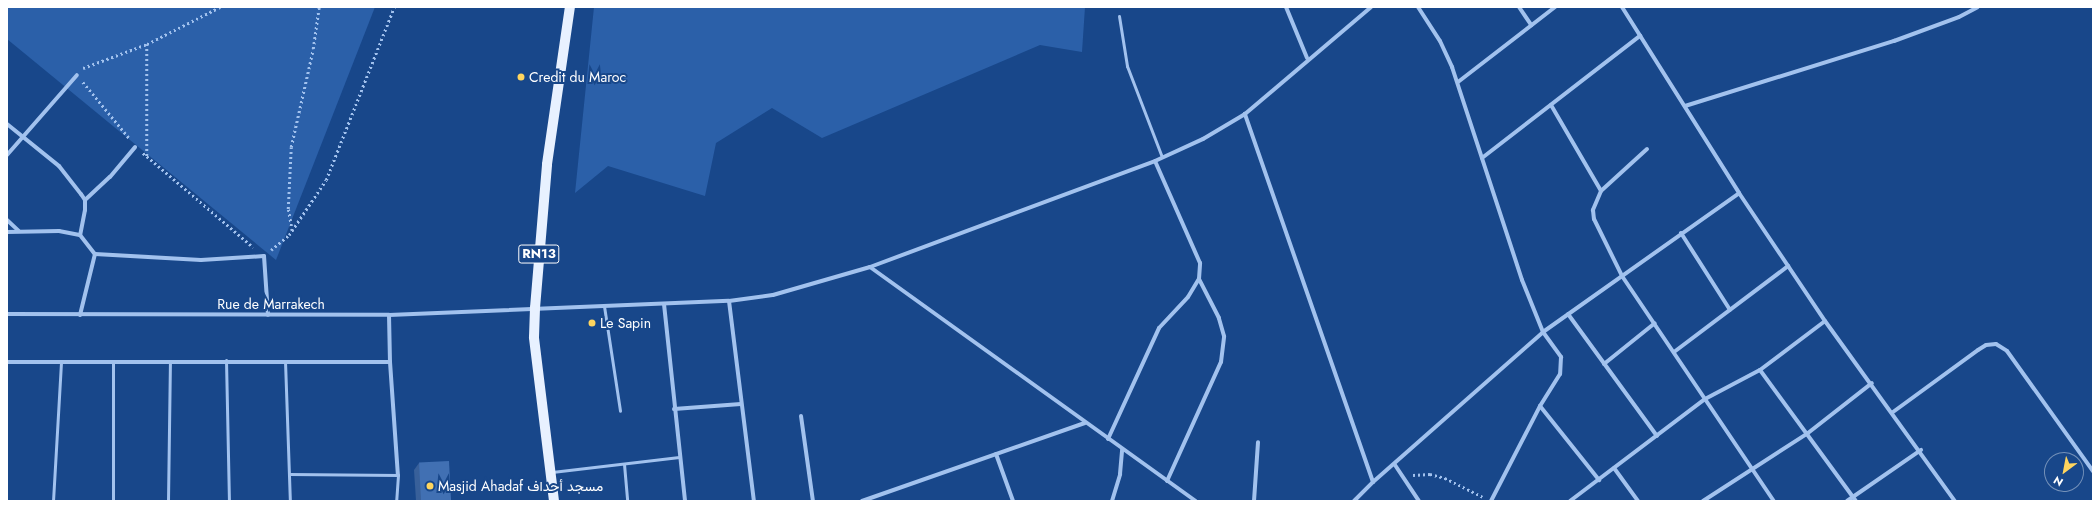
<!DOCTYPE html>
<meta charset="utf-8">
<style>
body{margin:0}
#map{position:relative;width:2100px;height:508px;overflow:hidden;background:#18478a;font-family:Jost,Vazirmatn,sans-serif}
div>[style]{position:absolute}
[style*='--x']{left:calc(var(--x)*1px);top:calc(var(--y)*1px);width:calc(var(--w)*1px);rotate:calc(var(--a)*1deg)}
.green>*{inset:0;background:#2b60a9}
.path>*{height:2.5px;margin-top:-1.25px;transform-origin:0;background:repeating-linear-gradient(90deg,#a2c2ee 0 2px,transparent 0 5px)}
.lane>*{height:3px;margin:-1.5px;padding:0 1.5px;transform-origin:1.5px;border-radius:1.5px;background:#a2c2ee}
.street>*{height:4px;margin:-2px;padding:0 2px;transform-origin:2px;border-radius:2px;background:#a2c2ee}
.primary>*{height:10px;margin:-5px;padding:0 5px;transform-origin:5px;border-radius:5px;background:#e8f1ff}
.wall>*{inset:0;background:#38609a}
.building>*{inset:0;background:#4170b3;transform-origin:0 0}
.dots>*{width:11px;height:11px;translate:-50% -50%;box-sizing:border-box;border:2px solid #18478a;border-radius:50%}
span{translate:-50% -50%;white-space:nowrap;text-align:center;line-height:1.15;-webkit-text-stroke:4px #18478a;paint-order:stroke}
.shield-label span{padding:1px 3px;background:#18478a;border:1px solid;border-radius:3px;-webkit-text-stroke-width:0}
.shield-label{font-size:13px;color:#fff;font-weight:700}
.poi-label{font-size:14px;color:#fff}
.left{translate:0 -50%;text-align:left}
.street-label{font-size:14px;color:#fff}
.frame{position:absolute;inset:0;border:8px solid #fff;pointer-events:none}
.north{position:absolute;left:2044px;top:452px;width:40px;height:40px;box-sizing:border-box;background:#18478a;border:1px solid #7491b9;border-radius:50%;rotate:212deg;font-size:11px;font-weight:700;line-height:16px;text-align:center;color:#fff}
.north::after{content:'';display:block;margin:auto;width:14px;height:18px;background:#ffd55e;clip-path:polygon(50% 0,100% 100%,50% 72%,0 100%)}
</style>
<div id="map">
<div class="green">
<i style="clip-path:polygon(7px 7px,375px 7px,276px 260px,7px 39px)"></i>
<i style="clip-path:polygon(594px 7px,1085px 7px,1082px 52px,1040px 45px,822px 138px,772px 108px,716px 143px,705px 196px,608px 166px,575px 193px)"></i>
</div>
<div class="path">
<i style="--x:147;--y:44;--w:113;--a:90"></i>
<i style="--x:83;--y:68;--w:68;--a:-20.6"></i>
<i style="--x:147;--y:44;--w:82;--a:-26.9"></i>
<i style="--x:83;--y:82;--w:74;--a:50.5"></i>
<i style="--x:143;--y:153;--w:145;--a:40.5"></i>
<i style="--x:292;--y:231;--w:22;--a:-100"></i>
<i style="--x:288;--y:209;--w:62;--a:-87.2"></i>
<i style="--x:291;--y:147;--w:100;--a:-77.3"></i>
<i style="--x:313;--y:49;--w:42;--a:-81.9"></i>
<i style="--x:271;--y:250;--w:23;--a:-40"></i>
<i style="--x:289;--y:235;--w:66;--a:-56.1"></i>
<i style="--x:326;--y:180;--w:186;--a:-68.5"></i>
<i style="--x:1413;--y:475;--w:17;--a:-3"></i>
<i style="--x:1430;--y:474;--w:16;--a:15"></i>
<i style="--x:1445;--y:478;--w:42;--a:26.6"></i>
</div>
<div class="lane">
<i style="--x:1119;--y:16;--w:51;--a:80.9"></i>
<i style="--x:1127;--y:66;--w:97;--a:69"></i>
<i style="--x:604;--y:306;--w:106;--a:81.3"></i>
<i style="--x:226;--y:360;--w:141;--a:88.8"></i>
<i style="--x:285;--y:361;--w:140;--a:88"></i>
<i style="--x:624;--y:464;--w:37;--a:85"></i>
<i style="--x:552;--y:472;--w:128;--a:-6.7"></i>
<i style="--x:289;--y:474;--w:109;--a:0.5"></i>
<i style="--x:398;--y:475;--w:26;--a:94"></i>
<i style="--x:53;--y:501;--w:139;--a:-86.7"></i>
<i style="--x:113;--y:501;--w:140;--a:-90"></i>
<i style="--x:168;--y:501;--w:140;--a:-89.2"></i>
</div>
<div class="street">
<i style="--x:1286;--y:7;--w:55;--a:67.6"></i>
<i style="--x:1418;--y:7;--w:40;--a:57.1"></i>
<i style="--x:1440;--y:41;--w:29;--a:65"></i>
<i style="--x:1452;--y:67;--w:224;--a:71.8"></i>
<i style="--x:1522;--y:280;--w:56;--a:68"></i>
<i style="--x:1543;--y:332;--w:31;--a:54"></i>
<i style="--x:1561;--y:357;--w:17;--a:93"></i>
<i style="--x:1560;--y:374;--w:38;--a:122"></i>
<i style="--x:1540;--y:406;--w:95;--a:51.4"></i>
<i style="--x:1519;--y:7;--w:22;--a:56"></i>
<i style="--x:1622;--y:7;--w:220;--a:57.8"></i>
<i style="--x:1739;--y:193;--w:154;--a:56.1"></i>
<i style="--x:1825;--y:321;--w:222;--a:54.2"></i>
<i style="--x:1458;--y:82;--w:123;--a:-37.7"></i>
<i style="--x:1551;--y:105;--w:99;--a:59.8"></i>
<i style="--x:1685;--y:106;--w:219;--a:-17.3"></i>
<i style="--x:1894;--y:41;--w:69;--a:-20.3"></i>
<i style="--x:1959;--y:17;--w:21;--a:-28"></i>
<i style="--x:7;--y:124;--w:67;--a:38.9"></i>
<i style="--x:59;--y:166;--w:36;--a:52"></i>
<i style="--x:81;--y:194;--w:7;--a:56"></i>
<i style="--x:85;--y:200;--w:10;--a:90"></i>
<i style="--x:85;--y:210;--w:25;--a:101"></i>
<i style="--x:1647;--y:149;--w:62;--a:137.6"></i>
<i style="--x:1601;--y:191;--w:21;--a:113"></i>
<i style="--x:1593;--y:210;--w:9;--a:84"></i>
<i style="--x:1594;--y:219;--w:64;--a:63.8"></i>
<i style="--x:1622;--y:276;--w:272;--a:56"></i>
<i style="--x:7;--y:155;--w:106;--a:-48.8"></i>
<i style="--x:1482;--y:158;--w:200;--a:-37.7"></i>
<i style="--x:85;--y:200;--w:34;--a:-43"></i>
<i style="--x:110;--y:177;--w:39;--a:-50"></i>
<i style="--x:7;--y:220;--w:16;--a:43"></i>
<i style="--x:7;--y:232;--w:52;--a:-1.1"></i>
<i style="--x:59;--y:231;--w:21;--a:11"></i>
<i style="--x:80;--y:235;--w:24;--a:52"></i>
<i style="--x:95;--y:254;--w:106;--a:3.2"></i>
<i style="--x:201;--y:260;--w:63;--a:-3.6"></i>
<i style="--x:264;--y:256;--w:59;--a:86.1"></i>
<i style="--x:1681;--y:233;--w:91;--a:57.5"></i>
<i style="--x:870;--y:267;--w:401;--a:35.7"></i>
<i style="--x:729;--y:301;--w:202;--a:82.9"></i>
<i style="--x:664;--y:304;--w:198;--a:83.9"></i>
<i style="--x:7;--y:314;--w:382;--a:0.1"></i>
<i style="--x:389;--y:315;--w:340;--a:-2.4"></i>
<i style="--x:729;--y:301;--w:44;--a:-7.8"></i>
<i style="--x:773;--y:295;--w:101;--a:-16.1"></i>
<i style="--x:870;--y:267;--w:304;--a:-20.4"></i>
<i style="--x:1155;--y:161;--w:53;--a:-24.6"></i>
<i style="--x:1203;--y:139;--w:49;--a:-30.8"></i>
<i style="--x:1568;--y:314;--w:151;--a:53.9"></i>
<i style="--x:80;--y:315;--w:63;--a:-76.2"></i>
<i style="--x:389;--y:315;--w:47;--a:88.8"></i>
<i style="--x:390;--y:362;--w:113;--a:86"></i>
<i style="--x:1674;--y:352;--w:143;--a:-37"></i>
<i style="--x:7;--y:362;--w:383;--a:0"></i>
<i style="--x:1604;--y:364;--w:65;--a:-38.8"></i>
<i style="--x:1760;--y:370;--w:162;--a:53.8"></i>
<i style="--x:674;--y:409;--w:67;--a:-4.3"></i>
<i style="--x:1893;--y:412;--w:105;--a:-36.1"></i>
<i style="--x:1978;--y:350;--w:9;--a:-32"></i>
<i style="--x:1986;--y:345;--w:10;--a:-6"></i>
<i style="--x:1996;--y:344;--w:13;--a:32"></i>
<i style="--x:2007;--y:351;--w:148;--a:54.4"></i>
<i style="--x:801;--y:416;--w:86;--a:82"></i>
<i style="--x:1108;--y:439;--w:122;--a:-65.3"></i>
<i style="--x:1159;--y:328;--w:42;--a:-46.9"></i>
<i style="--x:1188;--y:297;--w:21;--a:-59"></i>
<i style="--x:1199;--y:279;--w:16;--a:-86"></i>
<i style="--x:1200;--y:263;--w:111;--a:-113.8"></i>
<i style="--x:996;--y:454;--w:50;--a:70.1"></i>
<i style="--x:1395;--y:465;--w:43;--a:56.3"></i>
<i style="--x:1614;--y:468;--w:41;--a:54"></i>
<i style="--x:1167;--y:481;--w:131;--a:-65.6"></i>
<i style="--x:1221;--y:362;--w:26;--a:-83"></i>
<i style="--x:1224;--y:336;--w:19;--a:-106"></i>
<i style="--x:1219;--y:318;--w:44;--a:-117.1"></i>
<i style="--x:1373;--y:482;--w:227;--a:-41.4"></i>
<i style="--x:1543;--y:332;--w:240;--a:-35.3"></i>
<i style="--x:862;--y:501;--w:236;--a:-19.3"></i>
<i style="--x:1112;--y:501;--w:28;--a:-73"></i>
<i style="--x:1120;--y:474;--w:25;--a:-85"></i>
<i style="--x:1254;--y:501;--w:59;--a:-86.1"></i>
<i style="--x:1354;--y:501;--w:27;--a:-45"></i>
<i style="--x:1373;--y:482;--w:390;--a:-109.2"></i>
<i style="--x:1245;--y:114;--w:165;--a:-40.3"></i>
<i style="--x:1491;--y:501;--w:107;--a:-62.7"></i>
<i style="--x:1570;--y:501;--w:169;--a:-37.1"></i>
<i style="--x:1705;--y:399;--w:62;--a:-27.8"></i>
<i style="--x:1760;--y:370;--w:81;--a:-37"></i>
<i style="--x:1703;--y:501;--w:125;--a:-32.9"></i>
<i style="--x:1808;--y:433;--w:81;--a:-38"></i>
<i style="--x:1847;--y:501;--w:90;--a:-34.6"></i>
</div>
<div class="primary">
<i style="--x:554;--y:501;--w:165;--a:-97"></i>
<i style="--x:534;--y:337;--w:29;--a:-88"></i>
<i style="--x:535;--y:308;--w:144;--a:-85.2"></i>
<i style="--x:547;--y:164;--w:159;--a:-81.7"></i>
</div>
<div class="wall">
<i style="clip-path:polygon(419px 463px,451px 501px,416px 501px,414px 470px)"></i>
</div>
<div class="building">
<i style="left:449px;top:461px;width:40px;height:30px;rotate:87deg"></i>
</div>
<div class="dots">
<i style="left:521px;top:77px;background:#ffd55e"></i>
<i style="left:592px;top:323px;background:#ffd55e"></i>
<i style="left:430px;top:486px;background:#ffd55e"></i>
</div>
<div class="shield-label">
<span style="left:539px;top:254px">RN13</span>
</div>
<div class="poi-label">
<span class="left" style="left:529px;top:77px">Credit du Maroc</span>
<span class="left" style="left:600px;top:323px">Le Sapin</span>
<span class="left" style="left:438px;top:486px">Masjid Ahadaf مسجد أحداف</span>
</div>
<div class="street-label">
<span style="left:271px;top:304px">Rue de Marrakech</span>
</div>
<div class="frame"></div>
<div class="north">N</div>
</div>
